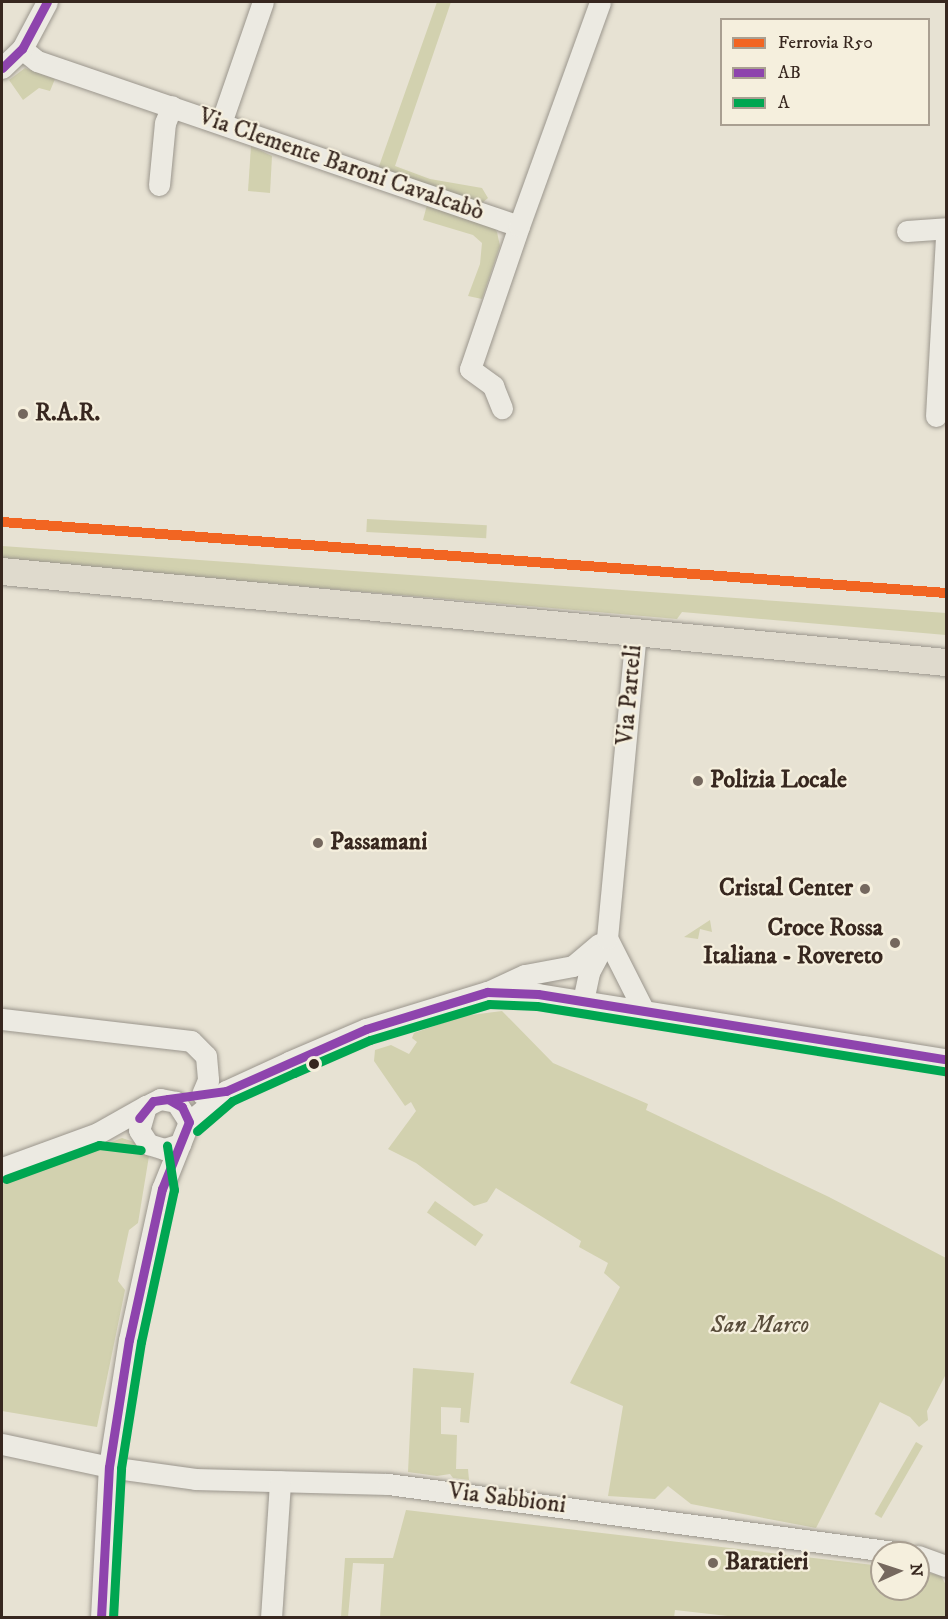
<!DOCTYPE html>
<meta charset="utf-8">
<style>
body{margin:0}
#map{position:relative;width:948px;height:1619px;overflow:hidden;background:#e7e2d3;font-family:"IM FELL DW Pica",serif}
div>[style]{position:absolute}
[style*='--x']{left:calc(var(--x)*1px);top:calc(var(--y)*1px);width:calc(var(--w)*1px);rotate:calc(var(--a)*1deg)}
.green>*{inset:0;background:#d2d1af;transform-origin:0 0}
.roads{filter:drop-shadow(0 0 2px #9b968d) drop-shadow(0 0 2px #9b968d)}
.minor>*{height:21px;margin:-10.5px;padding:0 10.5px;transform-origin:10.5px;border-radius:10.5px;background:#eceae2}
.major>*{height:27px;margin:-13.5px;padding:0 13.5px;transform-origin:13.5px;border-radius:13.5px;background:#dfdacd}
.bus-1>*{height:9px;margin:-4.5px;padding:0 4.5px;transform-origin:4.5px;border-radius:4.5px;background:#8e44ad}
.bus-2>*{height:9px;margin:-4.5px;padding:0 4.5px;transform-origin:4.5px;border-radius:4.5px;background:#00a651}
.rail-1>*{height:10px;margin:-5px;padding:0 5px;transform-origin:5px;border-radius:5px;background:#f26522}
.dots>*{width:16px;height:16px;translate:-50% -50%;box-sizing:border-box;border:3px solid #f5efdd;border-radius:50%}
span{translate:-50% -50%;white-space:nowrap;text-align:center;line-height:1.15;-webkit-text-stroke:4.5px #f5efdd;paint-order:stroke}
.street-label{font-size:24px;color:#37271f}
.poi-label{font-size:24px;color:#37271f;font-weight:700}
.left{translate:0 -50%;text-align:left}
.right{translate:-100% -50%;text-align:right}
.park-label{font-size:24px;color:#5a4e3c;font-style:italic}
.frame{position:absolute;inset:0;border:3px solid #37271f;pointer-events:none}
.legend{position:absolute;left:720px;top:18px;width:210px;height:108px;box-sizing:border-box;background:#f5efdd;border:2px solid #a99f91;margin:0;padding:8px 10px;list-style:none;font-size:18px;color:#37271f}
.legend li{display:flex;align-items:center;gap:12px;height:30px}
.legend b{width:30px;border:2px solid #a99f91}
.north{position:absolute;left:870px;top:1541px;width:60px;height:60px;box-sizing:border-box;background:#f5efdd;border:2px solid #a99f91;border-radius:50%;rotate:87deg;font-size:16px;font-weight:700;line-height:24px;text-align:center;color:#37271f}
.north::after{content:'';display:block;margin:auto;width:21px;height:27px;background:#75685e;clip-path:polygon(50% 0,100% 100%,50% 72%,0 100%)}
</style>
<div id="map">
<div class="green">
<i style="clip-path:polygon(437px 2px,451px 2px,395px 166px,430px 179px,482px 188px,488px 198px,481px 204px,378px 169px)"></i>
<i style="clip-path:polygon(25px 68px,55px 79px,50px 91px,39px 88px,23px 100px,9px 80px)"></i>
<i style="clip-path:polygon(251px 146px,272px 156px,270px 193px,248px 191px)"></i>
<i style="clip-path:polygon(427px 205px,494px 227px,497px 232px,500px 246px,482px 299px,468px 296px,480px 264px,482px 243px,473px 235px,423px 220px)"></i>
<i style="left:367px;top:519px;width:120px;height:13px;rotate:3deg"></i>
<i style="clip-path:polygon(2px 546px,946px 613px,946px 635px,682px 612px,677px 619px,240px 581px,2px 558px)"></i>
<i style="clip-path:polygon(710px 920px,712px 932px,700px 929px,698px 939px,684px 937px)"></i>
<i style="clip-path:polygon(502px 1011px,553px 1063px,648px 1104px,646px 1110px,829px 1197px,946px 1258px,946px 1374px,927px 1411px,928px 1420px,919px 1427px,910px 1417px,880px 1402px,816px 1528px,691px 1504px,668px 1486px,655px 1499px,608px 1496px,623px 1406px,570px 1383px,620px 1287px,604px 1273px,608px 1263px,579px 1247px,581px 1241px,496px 1188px,487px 1202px,474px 1206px,416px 1163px,388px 1149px,416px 1111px,411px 1102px,405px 1106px,374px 1061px,375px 1050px,391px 1045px,409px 1054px,417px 1042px,412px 1038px,414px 1033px,463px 1016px)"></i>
<i style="clip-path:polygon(122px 1138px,146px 1146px,149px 1156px,138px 1223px,129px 1230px,118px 1281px,125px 1290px,97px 1427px,2px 1411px,2px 1184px)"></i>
<i style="left:435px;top:1201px;width:59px;height:14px;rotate:35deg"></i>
<i style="clip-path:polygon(413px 1368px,474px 1373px,469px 1423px,460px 1422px,461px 1408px,441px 1407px,441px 1434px,457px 1435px,456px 1469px,468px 1469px,469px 1480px,453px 1478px,450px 1474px,437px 1476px,408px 1472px)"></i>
<i style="left:916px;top:1442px;width:8px;height:83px;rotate:30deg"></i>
<i style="clip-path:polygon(406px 1510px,882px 1566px,882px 1589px,918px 1589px,918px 1570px,941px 1576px,946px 1585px,946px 1617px,745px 1618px,675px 1610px,674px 1618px,380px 1617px,384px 1564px,353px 1563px,348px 1617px,341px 1617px,345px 1558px,393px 1558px)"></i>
</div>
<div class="roads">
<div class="minor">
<i style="--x:22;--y:49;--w:19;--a:39"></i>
<i style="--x:37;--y:61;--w:509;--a:18.9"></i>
<i style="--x:519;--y:226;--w:151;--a:108.9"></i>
<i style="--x:470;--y:369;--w:29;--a:36"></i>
<i style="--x:493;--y:386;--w:24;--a:68"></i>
<i style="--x:2;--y:68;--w:28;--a:-44"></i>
<i style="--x:22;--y:49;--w:53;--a:-62"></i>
<i style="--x:221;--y:123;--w:128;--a:-70.9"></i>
<i style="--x:159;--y:185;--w:62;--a:-84.5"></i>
<i style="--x:165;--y:123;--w:18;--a:-68"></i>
<i style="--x:519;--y:226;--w:238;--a:-70.1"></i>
<i style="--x:907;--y:231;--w:39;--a:-4"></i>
<i style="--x:936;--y:416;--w:178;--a:-86.8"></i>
<i style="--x:607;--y:938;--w:82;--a:63.1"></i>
<i style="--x:490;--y:991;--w:38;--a:-25"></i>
<i style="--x:525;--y:975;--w:49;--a:-10.6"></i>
<i style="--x:573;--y:966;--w:34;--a:-40"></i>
<i style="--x:583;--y:1001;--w:30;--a:-78"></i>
<i style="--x:589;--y:972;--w:38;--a:-62"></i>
<i style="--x:607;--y:938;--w:308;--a:-84.6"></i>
<i style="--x:2;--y:1019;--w:190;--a:6.6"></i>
<i style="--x:191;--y:1041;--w:21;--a:45"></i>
<i style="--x:206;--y:1056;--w:24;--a:85"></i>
<i style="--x:208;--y:1080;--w:15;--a:113"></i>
<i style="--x:189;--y:1122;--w:48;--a:-40"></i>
<i style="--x:226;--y:1091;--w:69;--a:-24.7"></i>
<i style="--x:289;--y:1062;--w:84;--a:-23.2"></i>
<i style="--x:366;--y:1029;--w:127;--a:-17"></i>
<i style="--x:487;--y:992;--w:51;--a:2.2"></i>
<i style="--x:538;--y:994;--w:413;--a:9.1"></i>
<i style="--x:2;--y:1168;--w:102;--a:-20"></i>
<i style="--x:98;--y:1133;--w:55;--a:-29.4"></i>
<i style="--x:2;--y:1444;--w:109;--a:12.1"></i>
<i style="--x:109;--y:1467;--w:87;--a:7.9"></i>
<i style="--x:195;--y:1479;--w:193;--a:1.5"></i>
<i style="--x:388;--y:1484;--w:519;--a:7.65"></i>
<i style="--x:918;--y:1556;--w:30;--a:20"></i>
<i style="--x:101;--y:1618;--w:151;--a:-87"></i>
<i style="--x:109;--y:1467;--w:129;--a:-81.1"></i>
<i style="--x:129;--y:1340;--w:155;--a:-77.7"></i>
<i style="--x:162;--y:1189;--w:72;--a:-68.1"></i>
<i style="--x:189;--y:1122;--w:24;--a:-123"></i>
<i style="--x:176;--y:1102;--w:16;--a:-169"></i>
<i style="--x:160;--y:1099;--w:16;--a:153"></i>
<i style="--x:146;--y:1106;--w:25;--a:106"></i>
<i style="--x:139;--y:1130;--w:17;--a:57"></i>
<i style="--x:148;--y:1144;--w:17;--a:17"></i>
<i style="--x:164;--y:1149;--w:17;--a:-17"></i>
<i style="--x:271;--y:1618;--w:137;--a:-86.2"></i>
</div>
<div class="major">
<i style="--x:2;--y:571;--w:948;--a:5.51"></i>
</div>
</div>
<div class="bus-1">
<i style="--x:2;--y:68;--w:28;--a:-44"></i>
<i style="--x:22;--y:49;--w:53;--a:-62"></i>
<i style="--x:168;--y:1099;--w:59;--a:-7.9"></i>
<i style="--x:226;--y:1091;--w:153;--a:-23.9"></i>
<i style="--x:366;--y:1029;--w:127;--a:-17"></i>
<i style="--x:487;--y:992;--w:51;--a:2.2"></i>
<i style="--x:538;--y:994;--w:413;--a:9.1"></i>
<i style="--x:101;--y:1618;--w:151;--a:-87"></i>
<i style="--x:109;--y:1467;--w:129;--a:-81.1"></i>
<i style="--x:129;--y:1340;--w:155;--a:-77.7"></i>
<i style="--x:162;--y:1189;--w:72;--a:-68.1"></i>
<i style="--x:189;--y:1122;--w:17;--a:-115"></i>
<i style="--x:182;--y:1107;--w:16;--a:-150"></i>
<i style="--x:168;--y:1099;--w:15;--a:172"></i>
<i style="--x:153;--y:1101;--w:22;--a:129"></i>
</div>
<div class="bus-2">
<i style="--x:197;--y:1131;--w:46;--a:-40.6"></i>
<i style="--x:232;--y:1101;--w:68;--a:-24.3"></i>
<i style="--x:294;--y:1073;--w:83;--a:-23.5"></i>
<i style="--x:370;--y:1040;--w:124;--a:-16.8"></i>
<i style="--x:489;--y:1004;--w:48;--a:2.4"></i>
<i style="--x:537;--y:1006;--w:412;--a:9.1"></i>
<i style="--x:6;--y:1179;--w:99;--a:-20.1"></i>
<i style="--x:99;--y:1145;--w:42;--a:6.8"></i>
<i style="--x:113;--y:1618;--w:150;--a:-86.9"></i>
<i style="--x:121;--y:1468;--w:128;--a:-81"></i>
<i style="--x:141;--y:1342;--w:156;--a:-77.8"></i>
<i style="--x:174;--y:1190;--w:45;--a:-99"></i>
</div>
<div class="rail-1">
<i style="--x:2;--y:522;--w:947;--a:4.3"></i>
</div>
<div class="dots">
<i style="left:23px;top:414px;background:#75685e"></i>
<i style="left:698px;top:781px;background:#75685e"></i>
<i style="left:318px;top:843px;background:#75685e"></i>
<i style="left:865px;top:889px;background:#75685e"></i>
<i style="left:895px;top:943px;background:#75685e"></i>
<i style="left:314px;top:1064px;background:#37271f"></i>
<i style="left:713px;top:1563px;background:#75685e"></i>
</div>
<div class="street-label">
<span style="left:341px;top:165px;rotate:19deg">Via Clemente Baroni Cavalcabò</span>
<span style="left:630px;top:695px;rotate:-85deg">Via Parteli</span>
<span style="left:507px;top:1499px;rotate:7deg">Via Sabbioni</span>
</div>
<div class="poi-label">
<span class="left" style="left:35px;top:414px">R.A.R.</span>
<span class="left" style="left:710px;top:781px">Polizia Locale</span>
<span class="left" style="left:330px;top:843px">Passamani</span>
<span class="right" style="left:853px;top:889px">Cristal Center</span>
<span class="right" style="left:883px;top:943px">Croce Rossa<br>Italiana - Rovereto</span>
<span class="left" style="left:725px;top:1563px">Baratieri</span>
</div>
<div class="park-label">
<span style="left:760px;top:1326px">San Marco</span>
</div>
<div class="frame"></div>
<ul class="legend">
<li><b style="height:8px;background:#f26522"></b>Ferrovia R50</li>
<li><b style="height:8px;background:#8e44ad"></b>AB</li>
<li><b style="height:8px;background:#00a651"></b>A</li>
</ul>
<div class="north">N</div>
</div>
